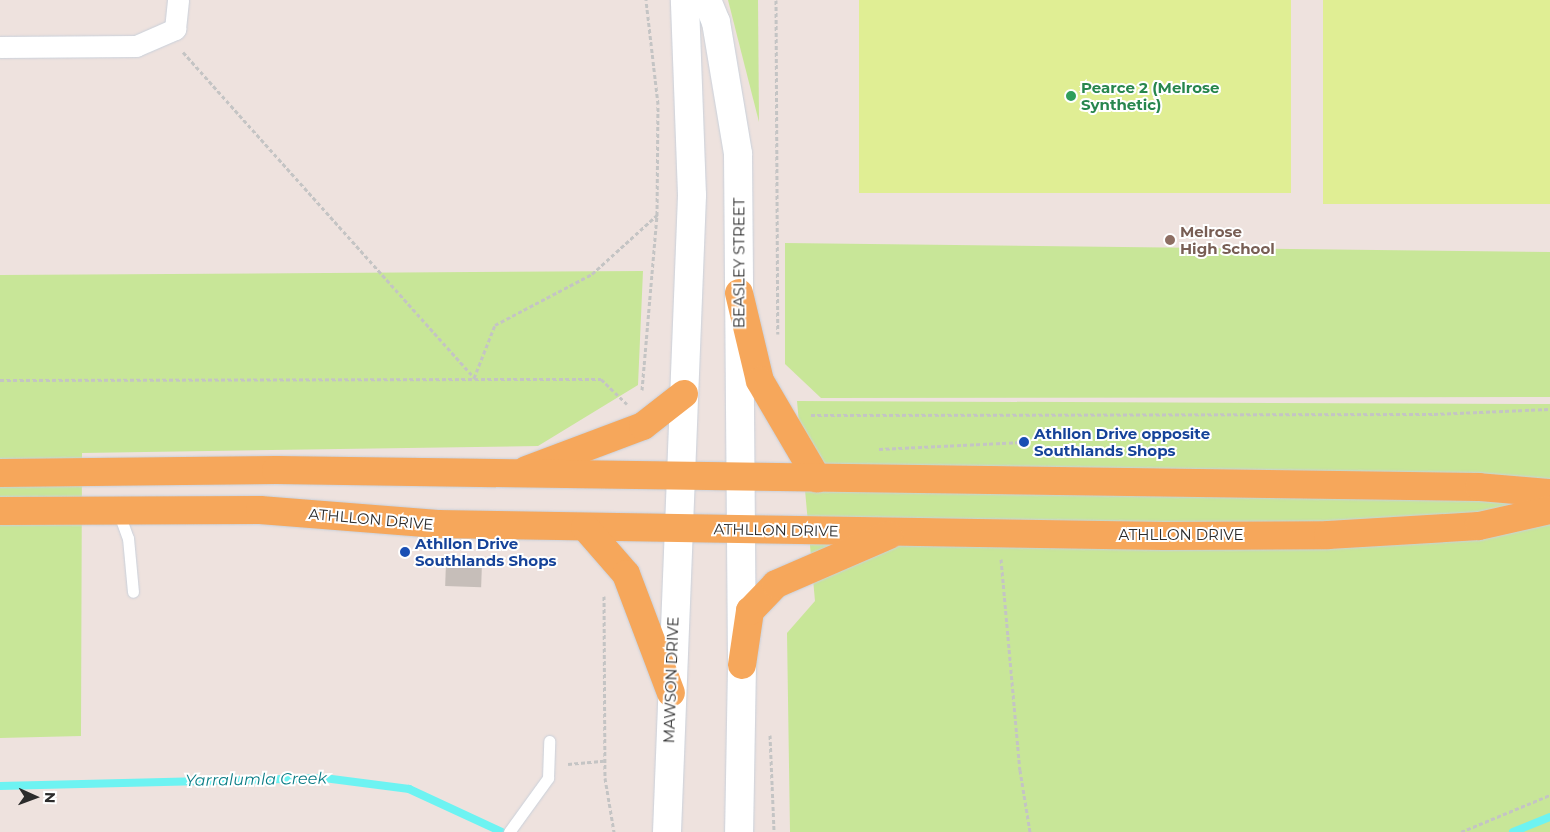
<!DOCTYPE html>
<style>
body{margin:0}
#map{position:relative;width:1550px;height:832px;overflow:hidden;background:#eee2de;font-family:Montserrat,sans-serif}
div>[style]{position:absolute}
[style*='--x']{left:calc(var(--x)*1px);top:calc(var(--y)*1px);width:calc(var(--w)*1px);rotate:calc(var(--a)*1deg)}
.green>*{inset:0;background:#c8e698}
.pitch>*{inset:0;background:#e0ee94;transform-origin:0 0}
.stream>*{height:8px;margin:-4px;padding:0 4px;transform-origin:4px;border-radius:4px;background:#6df3f2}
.building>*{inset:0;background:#c6beb9;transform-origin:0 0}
.path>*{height:3px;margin-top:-1.5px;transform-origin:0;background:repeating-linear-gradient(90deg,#c4c4c4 0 4px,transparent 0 6.5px)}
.roads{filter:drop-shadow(0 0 1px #c9d0da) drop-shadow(0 0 1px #c9d0da)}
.service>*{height:11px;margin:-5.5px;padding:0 5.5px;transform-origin:5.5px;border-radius:5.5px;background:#fff}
.minor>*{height:21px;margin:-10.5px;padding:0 10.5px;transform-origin:10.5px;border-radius:10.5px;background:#fff}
.secondary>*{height:28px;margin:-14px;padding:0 14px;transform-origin:14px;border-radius:14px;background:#fff}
.primary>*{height:28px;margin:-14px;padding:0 14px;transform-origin:14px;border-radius:14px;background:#f6a75b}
.dots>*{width:14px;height:14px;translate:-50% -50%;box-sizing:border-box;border:2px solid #fff;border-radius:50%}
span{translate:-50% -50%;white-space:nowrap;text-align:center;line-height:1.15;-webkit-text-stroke:4px #fff;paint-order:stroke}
.leisure-label{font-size:15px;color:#27864d;font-weight:700}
.left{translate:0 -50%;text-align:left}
.education-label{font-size:15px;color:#785e54;font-weight:700}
.street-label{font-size:15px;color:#2c2c2c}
.transit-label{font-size:15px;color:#164399;font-weight:700}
.water-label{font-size:16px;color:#0b7d86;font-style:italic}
.north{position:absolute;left:10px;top:772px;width:50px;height:50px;-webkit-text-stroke:4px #fff;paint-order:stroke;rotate:92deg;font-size:14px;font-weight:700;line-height:20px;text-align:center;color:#2c2c2c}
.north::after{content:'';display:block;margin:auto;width:18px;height:22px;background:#2c2c2c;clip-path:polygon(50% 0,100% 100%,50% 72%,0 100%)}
</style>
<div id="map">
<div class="green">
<i style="clip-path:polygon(728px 0,758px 0,759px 122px)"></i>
<i style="clip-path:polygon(785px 243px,1550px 252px,1550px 397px,821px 398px,785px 364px)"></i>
<i style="clip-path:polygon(643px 271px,638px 385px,538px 446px,82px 453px,81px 736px,0 738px,0 275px)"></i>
<i style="clip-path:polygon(797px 401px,1550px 404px,1550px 832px,790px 832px,787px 633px,815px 601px)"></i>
</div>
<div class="pitch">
<i style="left:859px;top:0;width:432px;height:193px"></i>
<i style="left:1323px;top:0;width:227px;height:204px"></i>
</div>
<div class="stream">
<i style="--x:0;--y:786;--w:324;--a:-1.4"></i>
<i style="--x:324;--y:778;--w:86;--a:7.4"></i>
<i style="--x:409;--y:789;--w:102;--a:24.8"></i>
<i style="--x:1513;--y:832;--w:40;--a:-22"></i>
</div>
<div class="building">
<i style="left:446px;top:562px;width:36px;height:24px;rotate:2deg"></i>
</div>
<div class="path">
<i style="--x:776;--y:0;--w:334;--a:89.7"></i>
<i style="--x:183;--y:52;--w:437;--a:48.2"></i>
<i style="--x:474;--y:378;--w:57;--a:-68.4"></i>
<i style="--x:495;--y:325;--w:110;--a:-27.7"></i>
<i style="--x:592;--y:274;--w:88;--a:-42.2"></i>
<i style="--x:0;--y:380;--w:601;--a:-0.1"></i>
<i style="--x:601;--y:379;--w:36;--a:44"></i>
<i style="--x:642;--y:390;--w:176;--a:-85.1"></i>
<i style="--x:657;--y:215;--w:111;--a:-89.5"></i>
<i style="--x:658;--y:104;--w:105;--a:-96.6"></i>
<i style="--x:811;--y:415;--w:623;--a:-0.09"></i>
<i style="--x:1434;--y:414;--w:116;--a:-2.5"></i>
<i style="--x:879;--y:449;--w:145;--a:-2.8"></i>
<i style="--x:1001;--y:559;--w:212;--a:84.9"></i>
<i style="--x:1020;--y:770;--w:63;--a:80.8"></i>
<i style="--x:604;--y:596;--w:182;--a:89.7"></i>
<i style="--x:605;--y:778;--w:55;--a:80.5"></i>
<i style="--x:770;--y:735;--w:97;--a:87.6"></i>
<i style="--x:568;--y:764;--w:36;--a:-5"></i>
<i style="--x:1461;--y:832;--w:96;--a:-22.6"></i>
</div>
<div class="roads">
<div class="service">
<i style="--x:118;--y:511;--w:29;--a:70"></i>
<i style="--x:128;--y:538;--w:54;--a:84.7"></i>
<i style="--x:509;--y:832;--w:67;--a:-54.2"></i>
<i style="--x:548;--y:778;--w:37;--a:-88"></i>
</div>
<div class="minor">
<i style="--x:0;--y:47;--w:136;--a:-0.4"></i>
<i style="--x:136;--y:46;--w:43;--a:-23.6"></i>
<i style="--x:175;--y:29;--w:29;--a:-84"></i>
</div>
<div class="secondary">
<i style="--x:707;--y:0;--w:24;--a:68"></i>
<i style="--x:716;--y:22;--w:134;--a:80.5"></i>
<i style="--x:738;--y:154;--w:511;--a:89.55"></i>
<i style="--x:742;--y:665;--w:167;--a:91"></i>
<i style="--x:667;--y:832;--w:637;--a:-87.75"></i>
<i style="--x:692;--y:195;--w:195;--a:-92.1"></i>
</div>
<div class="primary">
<i style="--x:739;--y:293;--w:90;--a:76.6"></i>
<i style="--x:760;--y:381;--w:113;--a:59.6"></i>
<i style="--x:526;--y:470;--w:125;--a:-20.6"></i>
<i style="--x:643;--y:426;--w:52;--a:-38"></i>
<i style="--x:0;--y:473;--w:276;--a:-0.6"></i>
<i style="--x:276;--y:470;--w:1203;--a:0.81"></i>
<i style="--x:1479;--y:487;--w:71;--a:4.8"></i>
<i style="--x:0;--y:511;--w:260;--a:-0.2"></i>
<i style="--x:260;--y:510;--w:178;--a:4.5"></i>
<i style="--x:437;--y:524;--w:727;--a:0.95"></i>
<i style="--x:1164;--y:536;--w:164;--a:-0.3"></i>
<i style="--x:1328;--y:535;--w:151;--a:-3.4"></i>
<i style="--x:1479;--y:526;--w:73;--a:-12.7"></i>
<i style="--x:585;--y:527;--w:62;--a:48.9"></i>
<i style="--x:626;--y:574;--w:127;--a:69.3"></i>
<i style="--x:742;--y:665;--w:55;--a:-81.6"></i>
<i style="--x:750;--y:611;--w:37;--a:-46"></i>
<i style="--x:776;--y:584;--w:123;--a:-23.4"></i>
</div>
</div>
<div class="dots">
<i style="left:1071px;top:96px;background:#2e9e5b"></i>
<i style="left:1170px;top:240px;background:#8d6e63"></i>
<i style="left:1024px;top:442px;background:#1a4fb4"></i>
<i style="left:405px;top:552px;background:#1a4fb4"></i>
</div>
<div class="leisure-label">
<span class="left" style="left:1081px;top:96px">Pearce 2 (Melrose<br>Synthetic)</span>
</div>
<div class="education-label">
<span class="left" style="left:1180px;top:240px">Melrose<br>High School</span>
</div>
<div class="street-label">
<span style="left:739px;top:263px;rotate:-90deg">BEASLEY STREET</span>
<span style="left:371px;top:519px;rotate:5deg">ATHLLON DRIVE</span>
<span style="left:776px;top:530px;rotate:1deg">ATHLLON DRIVE</span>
<span style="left:1181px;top:535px">ATHLLON DRIVE</span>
<span style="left:671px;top:680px;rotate:-88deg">MAWSON DRIVE</span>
</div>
<div class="transit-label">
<span class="left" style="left:1034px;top:442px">Athllon Drive opposite<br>Southlands Shops</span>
<span class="left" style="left:415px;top:552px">Athllon Drive<br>Southlands Shops</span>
</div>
<div class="water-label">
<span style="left:256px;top:780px;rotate:-1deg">Yarralumla Creek</span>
</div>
<div class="north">N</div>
</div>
